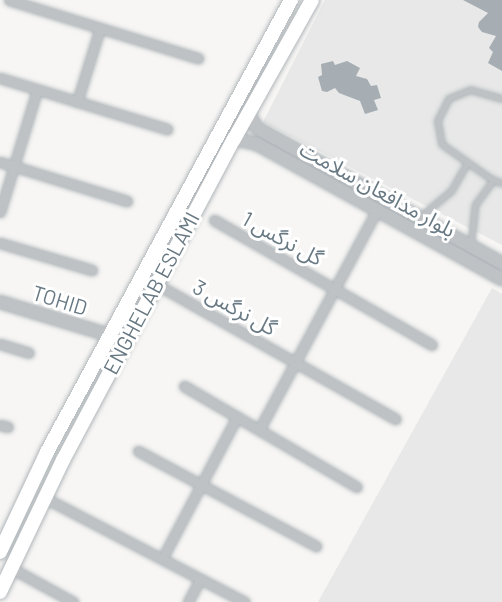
<!DOCTYPE html>
<meta charset="utf-8">
<style>
body{margin:0}
#map{position:relative;width:502px;height:602px;overflow:hidden;background:#f7f6f4;font-family:Barlow,"Noto Sans Arabic",sans-serif}
div>[style]{position:absolute}
[style*='--x']{left:calc(var(--x)*1px);top:calc(var(--y)*1px);width:calc(var(--w)*1px);rotate:calc(var(--a)*1deg)}
.built>*{inset:0;background:#e7e8e7}
.building>*{inset:0;background:#a6aeb3}
.roads{filter:drop-shadow(0 0 2px #b0b6ba) drop-shadow(0 0 2px #b0b6ba)}
.service>*{height:4.5px;margin:-2.25px;padding:0 2.25px;transform-origin:2.25px;border-radius:2.25px;background:#bec2c5}
.minor>*{height:9px;margin:-4.5px;padding:0 4.5px;transform-origin:4.5px;border-radius:4.5px;background:#bec2c5}
.tertiary>*{height:12px;margin:-6px;padding:0 6px;transform-origin:6px;border-radius:6px;background:#bec2c5}
.secondary>*{height:14px;margin:-7px;padding:0 7px;transform-origin:7px;border-radius:7px;background:#fff}
span{translate:-50% -50%;white-space:nowrap;text-align:center;line-height:1.15;-webkit-text-stroke:6px #fff;paint-order:stroke}
.street-label{font-size:21px;color:#687983}
</style>
<div id="map">
<div class="built">
<i style="clip-path:polygon(325px 0,502px 0,502px 245px,263px 122px)"></i>
<i style="clip-path:polygon(492px 288px,502px 294px,502px 602px,318px 602px)"></i>
</div>
<div class="building">
<i style="clip-path:polygon(463px 0,502px 0,502px 71px,488px 63px,493px 52px,489px 48px,496px 36px,482px 32px,478px 27px,479px 22px,488px 13px)"></i>
<i style="clip-path:polygon(333px 61px,335px 65px,347px 61px,360px 68px,356px 76px,367px 79px,371px 86px,377px 85px,381px 98px,374px 100px,378px 110px,365px 114px,360px 101px,339px 93px,335px 88px,327px 92px,322px 91px,318px 77px,322px 75px,321px 64px)"></i>
</div>
<div class="roads">
<div class="service">
<i style="--x:502;--y:99;--w:32;--a:-164"></i>
<i style="--x:471;--y:90;--w:24;--a:158"></i>
<i style="--x:449;--y:99;--w:25;--a:117"></i>
<i style="--x:438;--y:121;--w:23;--a:80"></i>
<i style="--x:442;--y:144;--w:62;--a:35.2"></i>
<i style="--x:493;--y:180;--w:9;--a:18"></i>
<i style="--x:420;--y:217;--w:40;--a:-40"></i>
<i style="--x:451;--y:191;--w:32;--a:-60"></i>
<i style="--x:471;--y:243;--w:38;--a:-84"></i>
<i style="--x:475;--y:205;--w:31;--a:-54"></i>
</div>
<div class="minor">
<i style="--x:9;--y:0;--w:198;--a:17.1"></i>
<i style="--x:0;--y:78;--w:175;--a:17"></i>
<i style="--x:77;--y:102;--w:77;--a:-72.7"></i>
<i style="--x:0;--y:162;--w:133;--a:17.1"></i>
<i style="--x:0;--y:212;--w:127;--a:-73.1"></i>
<i style="--x:214;--y:220;--w:251;--a:29.8"></i>
<i style="--x:0;--y:243;--w:96;--a:16.4"></i>
<i style="--x:156;--y:284;--w:275;--a:29.4"></i>
<i style="--x:0;--y:344;--w:30;--a:17"></i>
<i style="--x:184;--y:386;--w:200;--a:30.3"></i>
<i style="--x:0;--y:425;--w:8;--a:14"></i>
<i style="--x:259;--y:430;--w:250;--a:-61.8"></i>
<i style="--x:138;--y:451;--w:202;--a:28.1"></i>
<i style="--x:45;--y:498;--w:225;--a:27.5"></i>
<i style="--x:162;--y:559;--w:161;--a:-62.2"></i>
<i style="--x:11;--y:568;--w:71;--a:28.7"></i>
<i style="--x:188;--y:602;--w:26;--a:-62"></i>
</div>
<div class="tertiary">
<i style="--x:248;--y:113;--w:17;--a:59"></i>
<i style="--x:257;--y:128;--w:280;--a:28.9"></i>
<i style="--x:234;--y:139;--w:24;--a:12"></i>
<i style="--x:257;--y:144;--w:280;--a:28.9"></i>
<i style="--x:0;--y:302;--w:114;--a:16.8"></i>
</div>
<div class="secondary">
<i style="--x:0;--y:552;--w:110;--a:-64.8"></i>
<i style="--x:47;--y:452;--w:514;--a:-61.64"></i>
<i style="--x:0;--y:592;--w:146;--a:-64.5"></i>
<i style="--x:63;--y:460;--w:364;--a:-62"></i>
<i style="--x:234;--y:139;--w:159;--a:-60.7"></i>
</div>
</div>
<div class="street-label">
<span style="left:378px;top:189px;rotate:29deg">بلوار مدافعان سلامت</span>
<span style="left:283px;top:238px;rotate:29deg">گل نرگس 1</span>
<span style="left:151px;top:293px;rotate:-62deg">ENGHELAB ESLAMI</span>
<span style="left:60px;top:300px;rotate:17deg">TOHID</span>
<span style="left:235px;top:307px;rotate:29deg">گل نرگس 3</span>
</div>
</div>
